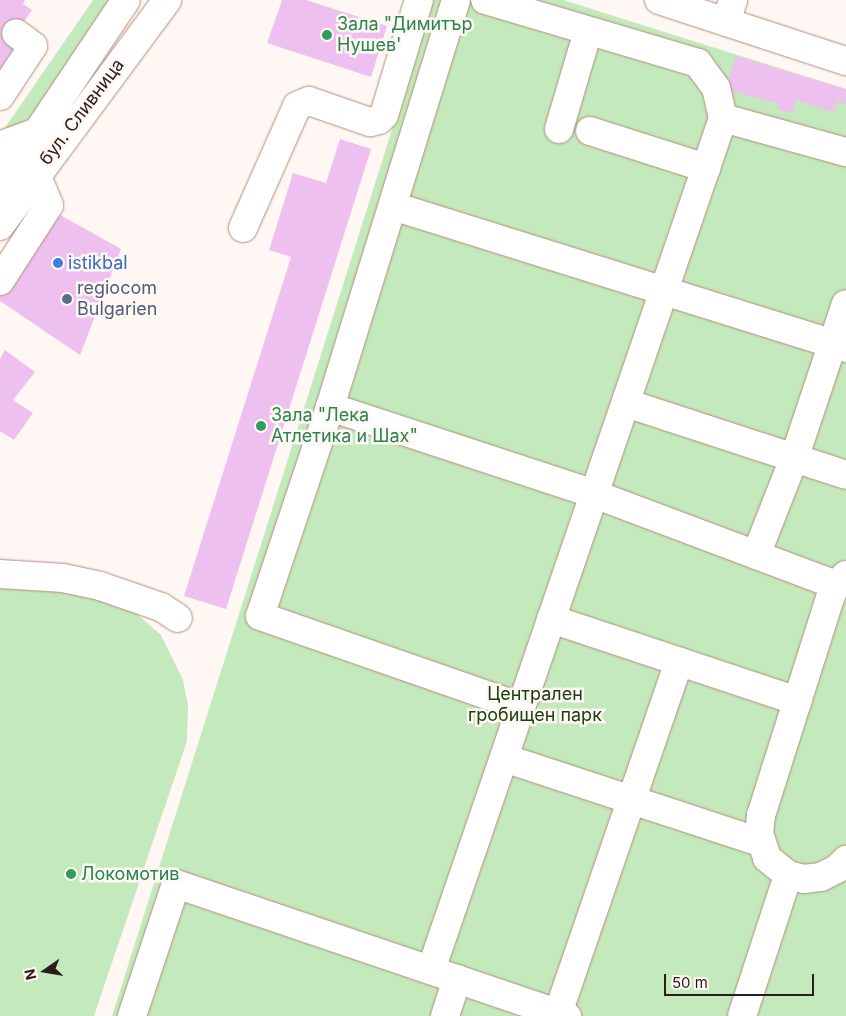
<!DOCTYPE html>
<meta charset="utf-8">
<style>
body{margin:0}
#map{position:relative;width:846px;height:1016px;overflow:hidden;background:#fff7f3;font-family:Inter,sans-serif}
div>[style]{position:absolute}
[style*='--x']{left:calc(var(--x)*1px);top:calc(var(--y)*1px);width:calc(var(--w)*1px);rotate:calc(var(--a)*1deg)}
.green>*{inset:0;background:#c4e9bc}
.building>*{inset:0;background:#eec0f0}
.roads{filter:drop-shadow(0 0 1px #b18f7c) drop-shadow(0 0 1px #b18f7c)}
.minor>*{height:28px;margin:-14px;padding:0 14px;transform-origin:14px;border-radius:14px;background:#fff}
.major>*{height:28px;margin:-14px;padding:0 14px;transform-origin:14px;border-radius:14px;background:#fff}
.dots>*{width:14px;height:14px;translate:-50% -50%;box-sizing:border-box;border:2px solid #fff7f3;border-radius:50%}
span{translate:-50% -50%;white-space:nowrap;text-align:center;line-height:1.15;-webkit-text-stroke:5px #fff7f3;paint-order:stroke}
.leisure-label{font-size:18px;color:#27864d}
.left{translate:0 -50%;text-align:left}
.street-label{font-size:18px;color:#2b1e16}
.shop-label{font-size:18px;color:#366cbe}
.service-label{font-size:18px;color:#4e5e75}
.park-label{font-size:18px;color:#19410f}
.north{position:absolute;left:20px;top:946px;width:50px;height:50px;-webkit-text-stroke:4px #fff7f3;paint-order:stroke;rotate:257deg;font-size:14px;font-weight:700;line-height:20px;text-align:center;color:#2b1e16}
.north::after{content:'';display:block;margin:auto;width:18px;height:22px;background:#2b1e16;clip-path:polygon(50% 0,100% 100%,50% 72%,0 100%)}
.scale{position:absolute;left:664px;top:974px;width:150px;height:22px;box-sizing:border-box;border:2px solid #2b1e16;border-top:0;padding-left:6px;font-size:15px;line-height:18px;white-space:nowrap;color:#2b1e16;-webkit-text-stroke:4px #fff7f3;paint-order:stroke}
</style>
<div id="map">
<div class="green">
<i style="clip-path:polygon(93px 0,126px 0,35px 133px,0 135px)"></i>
<i style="clip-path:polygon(433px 0,563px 0,846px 89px,846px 1016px,112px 1016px)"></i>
<i style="clip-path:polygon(0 581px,73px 589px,131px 609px,161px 635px,183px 680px,188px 705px,187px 741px,94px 1016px,0 1016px)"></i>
</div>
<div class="building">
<i style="clip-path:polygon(0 0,25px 0,23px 4px,32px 10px,10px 42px,16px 46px,2px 66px,10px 72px,0 86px)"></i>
<i style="clip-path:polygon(282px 0,306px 0,387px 26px,371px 77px,267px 43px)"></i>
<i style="clip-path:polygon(736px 56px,846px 89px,846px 104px,838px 101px,833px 112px,796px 100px,792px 113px,778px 109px,780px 104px,726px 89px)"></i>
<i style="clip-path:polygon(340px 139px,371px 149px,226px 609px,184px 596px,291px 257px,269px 250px,293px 173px,326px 183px)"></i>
<i style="clip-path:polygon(55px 212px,121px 249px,80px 355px,0 301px,0 293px)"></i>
<i style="clip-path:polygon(5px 350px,35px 372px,13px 400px,33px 413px,14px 440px,0 431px,0 359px)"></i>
</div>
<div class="roads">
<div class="minor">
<i style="--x:456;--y:0;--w:426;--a:107.2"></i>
<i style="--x:330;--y:407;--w:220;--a:108.5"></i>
<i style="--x:260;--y:616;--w:276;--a:19.2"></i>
<i style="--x:659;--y:0;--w:197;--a:18.1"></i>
<i style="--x:726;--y:22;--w:23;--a:-72"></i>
<i style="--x:0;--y:96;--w:60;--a:-56.6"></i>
<i style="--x:33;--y:46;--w:21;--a:-143"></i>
<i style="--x:723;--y:118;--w:128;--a:15.5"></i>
<i style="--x:559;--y:129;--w:102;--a:-73.5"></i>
<i style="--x:590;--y:131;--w:122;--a:17.7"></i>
<i style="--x:4;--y:181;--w:36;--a:-93"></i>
<i style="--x:2;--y:145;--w:35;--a:-20"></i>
<i style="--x:393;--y:206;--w:475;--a:17.4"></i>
<i style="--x:243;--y:228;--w:133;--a:-66.1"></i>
<i style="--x:297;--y:106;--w:13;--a:-23"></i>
<i style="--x:309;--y:101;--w:65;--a:19"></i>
<i style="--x:370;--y:122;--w:9;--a:-13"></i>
<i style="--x:379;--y:120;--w:7;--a:-45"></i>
<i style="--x:384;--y:115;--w:120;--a:-73.1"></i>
<i style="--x:0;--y:281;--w:90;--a:-57.2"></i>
<i style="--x:49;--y:205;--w:34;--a:-113"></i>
<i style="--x:626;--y:403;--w:231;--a:18.1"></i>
<i style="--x:330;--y:407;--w:278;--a:18.2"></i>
<i style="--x:594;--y:494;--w:259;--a:20.6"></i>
<i style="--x:756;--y:555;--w:106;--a:-68.5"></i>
<i style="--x:795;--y:456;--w:160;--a:-71.5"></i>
<i style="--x:0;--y:574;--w:63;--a:3.6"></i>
<i style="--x:63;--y:578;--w:38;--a:12"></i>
<i style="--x:100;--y:586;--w:65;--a:19"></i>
<i style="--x:161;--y:607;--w:20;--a:33"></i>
<i style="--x:846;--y:575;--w:14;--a:135"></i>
<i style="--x:836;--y:585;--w:14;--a:115"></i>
<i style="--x:830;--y:598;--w:228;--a:107.6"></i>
<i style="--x:761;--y:815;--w:18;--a:96"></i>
<i style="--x:759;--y:833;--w:26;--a:72"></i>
<i style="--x:767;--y:858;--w:27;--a:39"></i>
<i style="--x:788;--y:875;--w:16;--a:14"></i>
<i style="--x:804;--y:879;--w:17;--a:-7"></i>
<i style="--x:821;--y:877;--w:18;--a:-27"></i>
<i style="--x:837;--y:869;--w:13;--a:-45"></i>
<i style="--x:551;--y:619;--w:260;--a:18.4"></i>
<i style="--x:504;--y:758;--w:269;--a:18.2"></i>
<i style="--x:431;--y:970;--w:901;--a:-71.08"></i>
<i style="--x:723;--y:118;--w:31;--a:-103"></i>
<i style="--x:716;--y:88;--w:31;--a:-126"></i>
<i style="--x:698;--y:63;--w:222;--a:-163.5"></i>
<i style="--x:132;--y:1016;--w:139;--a:-71.6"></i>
<i style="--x:176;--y:884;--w:413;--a:18.7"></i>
<i style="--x:445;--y:1016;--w:39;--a:-72"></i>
<i style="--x:557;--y:1016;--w:375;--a:-71"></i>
<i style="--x:742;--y:1016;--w:148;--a:-71.9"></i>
</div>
<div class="major">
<i style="--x:0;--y:188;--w:226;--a:-56.2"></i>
<i style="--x:0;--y:226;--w:281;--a:-53.5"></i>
</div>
</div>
<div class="dots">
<i style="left:327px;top:35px;background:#2e9e5b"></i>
<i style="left:58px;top:263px;background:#3f7fe0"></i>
<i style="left:67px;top:299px;background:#5c6f8a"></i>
<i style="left:261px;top:426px;background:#2e9e5b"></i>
<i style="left:71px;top:874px;background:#2e9e5b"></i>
</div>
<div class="leisure-label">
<span class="left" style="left:337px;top:35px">Зала "Димитър<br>Нушев'</span>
<span class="left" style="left:271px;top:426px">Зала "Лека<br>Атлетика и Шах"</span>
<span class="left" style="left:81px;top:874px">Локомотив</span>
</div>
<div class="street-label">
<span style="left:82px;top:112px;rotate:-53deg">бул. Сливница</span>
</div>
<div class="shop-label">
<span class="left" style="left:68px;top:263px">istikbal</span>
</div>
<div class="service-label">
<span class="left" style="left:77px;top:299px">regiocom<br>Bulgarien</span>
</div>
<div class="park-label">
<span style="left:535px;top:705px">Централен<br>гробищен парк</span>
</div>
<div class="north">N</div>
<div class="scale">50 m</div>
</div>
